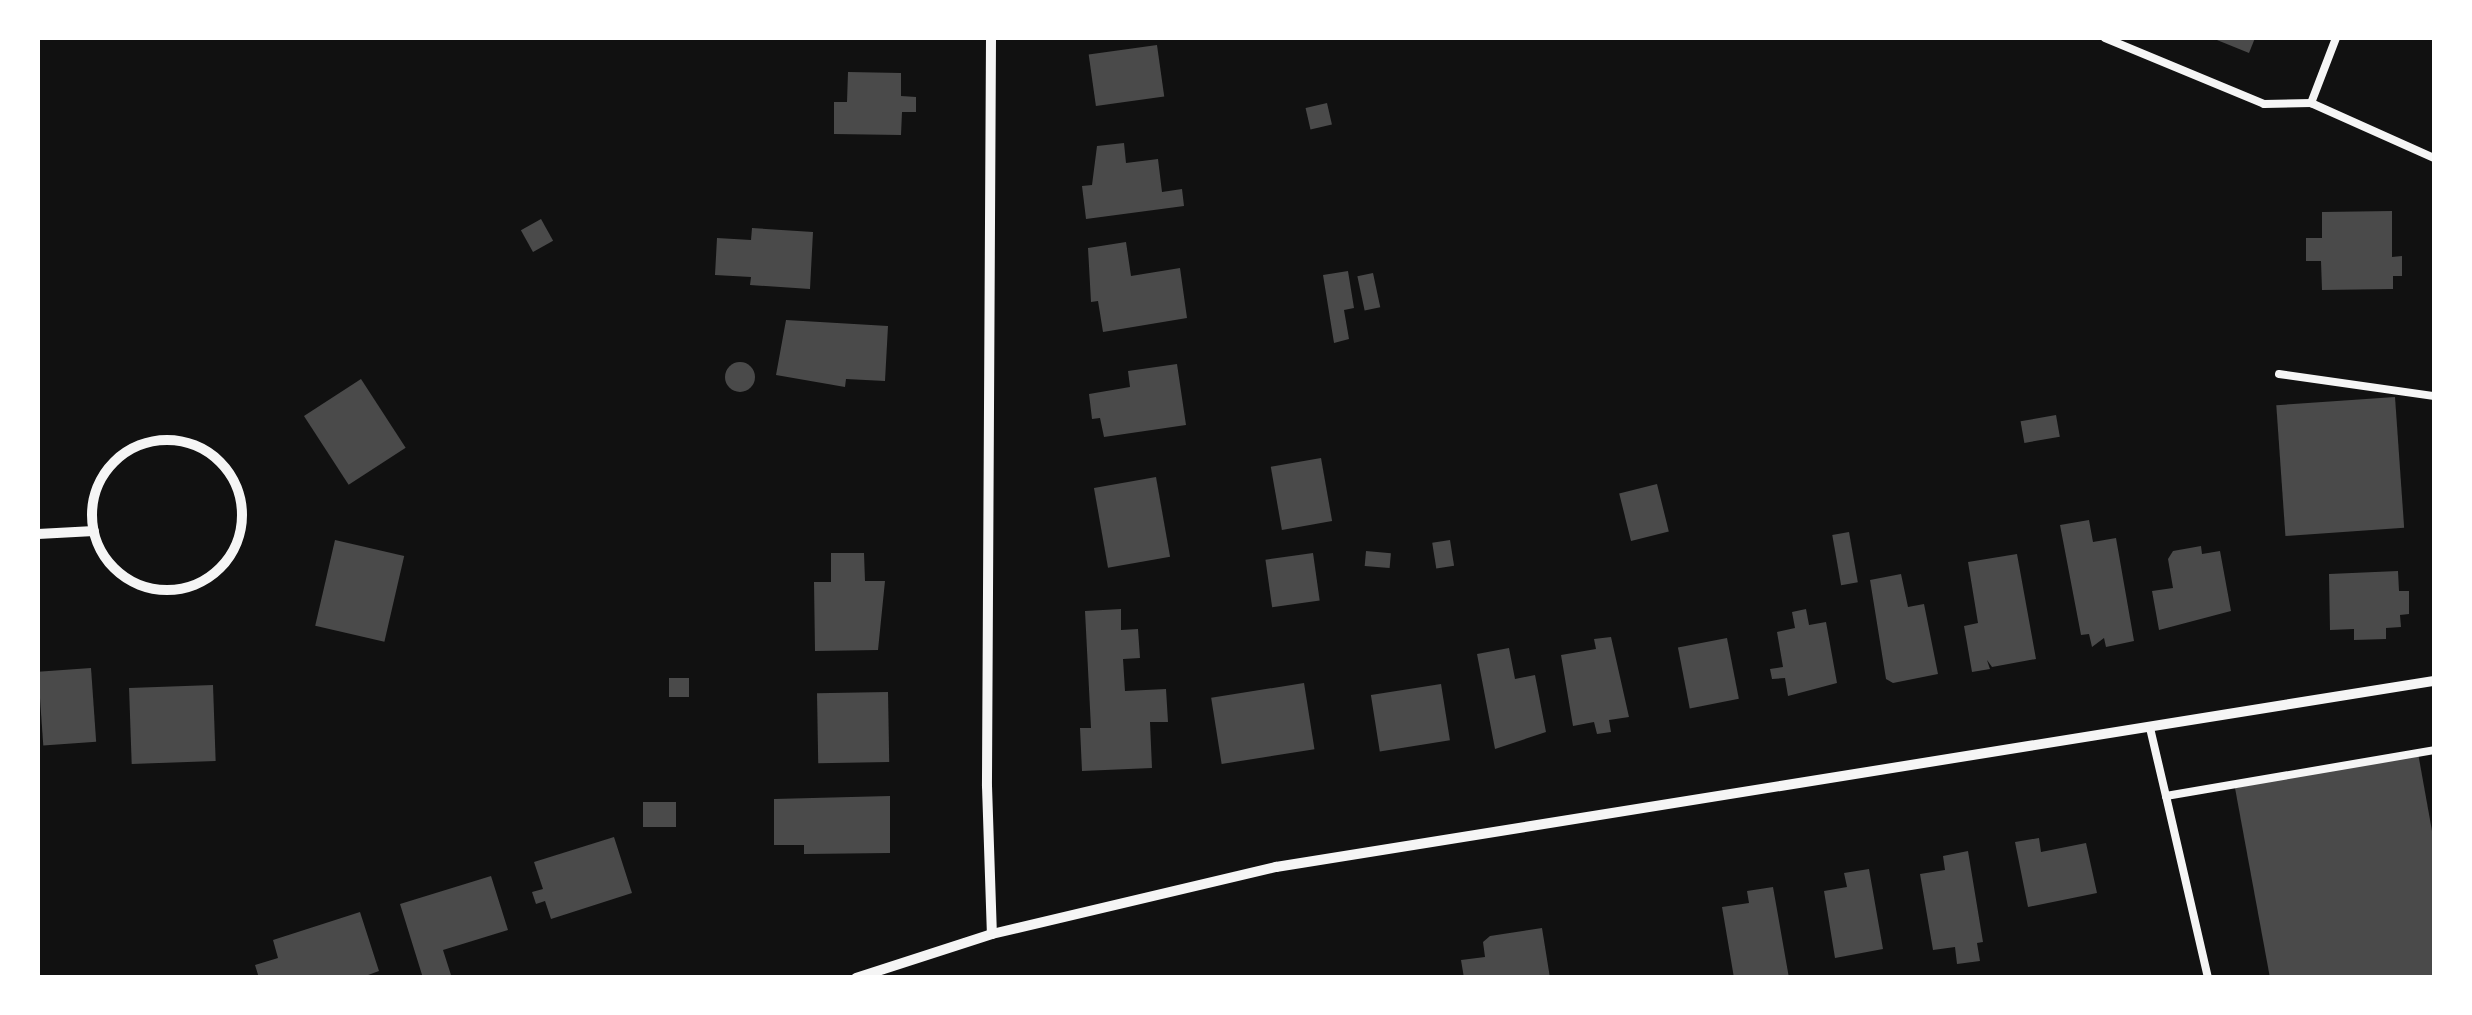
<!DOCTYPE html>
<style>
body{margin:0}
#map{position:relative;width:2472px;height:1015px;overflow:hidden;background:#111;font-family:"Archivo Narrow",sans-serif}
div>[style]{position:absolute}
[style*='--x']{left:calc(var(--x)*1px);top:calc(var(--y)*1px);width:calc(var(--w)*1px);rotate:calc(var(--a)*1deg)}
.building>*{inset:0;background:#4a4a4a;transform-origin:0 0}
.round{border-radius:50%}
.service>*{height:8px;margin:-4px;padding:0 4px;transform-origin:4px;border-radius:4px;background:#f5f5f5}
.minor>*{height:10px;margin:-5px;padding:0 5px;transform-origin:5px;border-radius:5px;background:#f5f5f5}
.minor>.ring{margin:-5px;padding:0;box-sizing:content-box;background:none;border:10px solid #f5f5f5;border-radius:50%}
span{translate:-50% -50%;white-space:nowrap;text-align:center;line-height:1.15;-webkit-text-stroke:8px #fff;paint-order:stroke}
.frame{position:absolute;inset:0;border:40px solid #fff;pointer-events:none}
</style>
<div id="map">
<div class="building">
<i style="clip-path:polygon(2212px 38px,2255px 38px,2249px 53px)"></i>
<i style="left:1157px;top:45px;width:52px;height:69px;rotate:82deg"></i>
<i style="clip-path:polygon(848px 72px,901px 73px,901px 96px,916px 97px,916px 112px,902px 112px,901px 135px,834px 134px,834px 102px,847px 102px)"></i>
<i style="left:1327px;top:103px;width:22px;height:22px;rotate:77deg"></i>
<i style="clip-path:polygon(1124px 143px,1126px 163px,1158px 159px,1162px 192px,1182px 189px,1184px 206px,1086px 219px,1082px 186px,1092px 185px,1097px 146px)"></i>
<i style="clip-path:polygon(2392px 211px,2392px 257px,2402px 256px,2402px 276px,2393px 276px,2393px 289px,2322px 290px,2321px 261px,2306px 261px,2306px 238px,2322px 238px,2322px 212px)"></i>
<i style="left:541px;top:219px;width:25px;height:23px;rotate:61deg"></i>
<i style="clip-path:polygon(752px 228px,813px 232px,810px 289px,750px 285px,751px 277px,715px 275px,717px 238px,751px 240px)"></i>
<i style="clip-path:polygon(1126px 242px,1131px 276px,1180px 268px,1187px 318px,1103px 332px,1098px 301px,1091px 302px,1088px 248px)"></i>
<i style="clip-path:polygon(1348px 271px,1354px 308px,1344px 310px,1349px 339px,1334px 343px,1323px 275px)"></i>
<i style="left:1373px;top:273px;width:35px;height:16px;rotate:78deg"></i>
<i style="clip-path:polygon(786px 320px,888px 326px,885px 381px,846px 379px,845px 387px,776px 375px)"></i>
<i class="round" style="left:725px;top:362px;width:30px;height:30px"></i>
<i style="clip-path:polygon(1177px 364px,1186px 425px,1104px 437px,1100px 418px,1092px 419px,1089px 394px,1130px 387px,1128px 371px)"></i>
<i style="left:361px;top:379px;width:82px;height:68px;rotate:57deg"></i>
<i style="left:2395px;top:397px;width:131px;height:119px;rotate:86deg"></i>
<i style="left:2056px;top:415px;width:22px;height:36px;rotate:80deg"></i>
<i style="left:1321px;top:458px;width:64px;height:51px;rotate:80deg"></i>
<i style="left:1156px;top:477px;width:81px;height:63px;rotate:80deg"></i>
<i style="left:1657px;top:484px;width:49px;height:39px;rotate:76deg"></i>
<i style="clip-path:polygon(2089px 520px,2093px 542px,2116px 538px,2134px 641px,2106px 647px,2104px 638px,2092px 647px,2089px 634px,2081px 635px,2060px 525px)"></i>
<i style="left:1849px;top:532px;width:51px;height:17px;rotate:80deg"></i>
<i style="left:335px;top:540px;width:71px;height:88px;rotate:13deg"></i>
<i style="left:1450px;top:540px;width:26px;height:18px;rotate:81deg"></i>
<i style="clip-path:polygon(2201px 546px,2202px 554px,2220px 551px,2231px 611px,2159px 630px,2152px 591px,2173px 588px,2168px 559px,2173px 551px)"></i>
<i style="left:1366px;top:551px;width:25px;height:15px;rotate:5deg"></i>
<i style="clip-path:polygon(831px 553px,864px 553px,865px 581px,885px 581px,878px 650px,815px 651px,814px 582px,831px 582px)"></i>
<i style="left:1313px;top:553px;width:48px;height:48px;rotate:82deg"></i>
<i style="clip-path:polygon(2017px 554px,2036px 659px,1992px 667px,1987px 660px,1990px 669px,1972px 672px,1964px 626px,1978px 623px,1968px 562px)"></i>
<i style="clip-path:polygon(2398px 571px,2399px 591px,2409px 591px,2409px 614px,2400px 615px,2401px 627px,2386px 628px,2386px 639px,2354px 640px,2354px 629px,2330px 630px,2329px 574px)"></i>
<i style="clip-path:polygon(1901px 574px,1908px 607px,1924px 604px,1938px 674px,1893px 683px,1886px 679px,1870px 580px)"></i>
<i style="clip-path:polygon(1121px 609px,1121px 630px,1138px 629px,1140px 658px,1123px 659px,1125px 691px,1166px 689px,1168px 722px,1150px 722px,1152px 768px,1082px 771px,1080px 728px,1091px 728px,1085px 611px)"></i>
<i style="clip-path:polygon(1806px 609px,1809px 625px,1826px 622px,1837px 683px,1788px 696px,1785px 678px,1772px 679px,1770px 669px,1783px 667px,1777px 632px,1795px 628px,1792px 612px)"></i>
<i style="clip-path:polygon(1611px 637px,1629px 717px,1609px 720px,1611px 732px,1597px 734px,1594px 722px,1573px 726px,1561px 655px,1596px 649px,1594px 639px)"></i>
<i style="left:1727px;top:638px;width:62px;height:50px;rotate:79deg"></i>
<i style="clip-path:polygon(1509px 648px,1515px 679px,1535px 675px,1546px 732px,1495px 749px,1477px 654px)"></i>
<i style="left:91px;top:668px;width:74px;height:53px;rotate:86deg"></i>
<i style="left:669px;top:678px;width:20px;height:19px"></i>
<i style="left:1304px;top:683px;width:67px;height:94px;rotate:81deg"></i>
<i style="left:1441px;top:684px;width:57px;height:71px;rotate:81deg"></i>
<i style="left:213px;top:685px;width:76px;height:84px;rotate:88deg"></i>
<i style="left:888px;top:692px;width:70px;height:71px;rotate:89deg"></i>
<i style="clip-path:polygon(2418px 753px,2434px 842px,2434px 978px,2270px 978px,2235px 788px)"></i>
<i style="clip-path:polygon(890px 796px,890px 853px,804px 854px,804px 845px,774px 845px,774px 799px)"></i>
<i style="left:643px;top:802px;width:33px;height:25px"></i>
<i style="clip-path:polygon(614px 837px,632px 893px,551px 919px,545px 901px,536px 904px,532px 892px,543px 889px,534px 862px)"></i>
<i style="clip-path:polygon(2039px 838px,2041px 852px,2086px 843px,2097px 893px,2028px 907px,2015px 842px)"></i>
<i style="clip-path:polygon(1968px 851px,1983px 942px,1977px 943px,1980px 961px,1957px 964px,1955px 947px,1933px 950px,1920px 874px,1945px 870px,1943px 856px)"></i>
<i style="clip-path:polygon(1869px 869px,1883px 949px,1835px 958px,1824px 891px,1847px 887px,1844px 873px)"></i>
<i style="clip-path:polygon(491px 876px,508px 930px,443px 950px,451px 975px,423px 978px,400px 904px)"></i>
<i style="clip-path:polygon(1773px 887px,1789px 978px,1734px 978px,1722px 907px,1749px 903px,1747px 891px)"></i>
<i style="clip-path:polygon(360px 912px,379px 971px,360px 978px,259px 978px,255px 965px,278px 958px,273px 940px)"></i>
<i style="clip-path:polygon(1542px 928px,1550px 978px,1464px 978px,1461px 960px,1485px 957px,1483px 942px,1490px 936px)"></i>
</div>
<div class="service">
<i style="--x:2105;--y:38;--w:172;--a:22.5"></i>
<i style="--x:2264;--y:104;--w:47;--a:-1.2"></i>
<i style="--x:2336;--y:38;--w:70;--a:111"></i>
<i style="--x:2311;--y:103;--w:135;--a:24.1"></i>
<i style="--x:2279;--y:374;--w:157;--a:8.1"></i>
<i style="--x:2150;--y:728;--w:70;--a:76.8"></i>
<i style="--x:2166;--y:796;--w:272;--a:-9.7"></i>
<i style="--x:2166;--y:796;--w:187;--a:77"></i>
</div>
<div class="minor">
<i style="--x:991;--y:38;--w:748;--a:90.31"></i>
<i style="--x:987;--y:786;--w:148;--a:88.1"></i>
<i class="ring" style="left:92px;top:440px;width:140px;height:140px"></i>
<i style="--x:38;--y:534;--w:56;--a:-3.1"></i>
<i style="--x:856;--y:978;--w:143;--a:-17.9"></i>
<i style="--x:992;--y:934;--w:292;--a:-13.3"></i>
<i style="--x:1276;--y:867;--w:1173;--a:-9.13"></i>
</div>
<div class="frame"></div>
</div>
